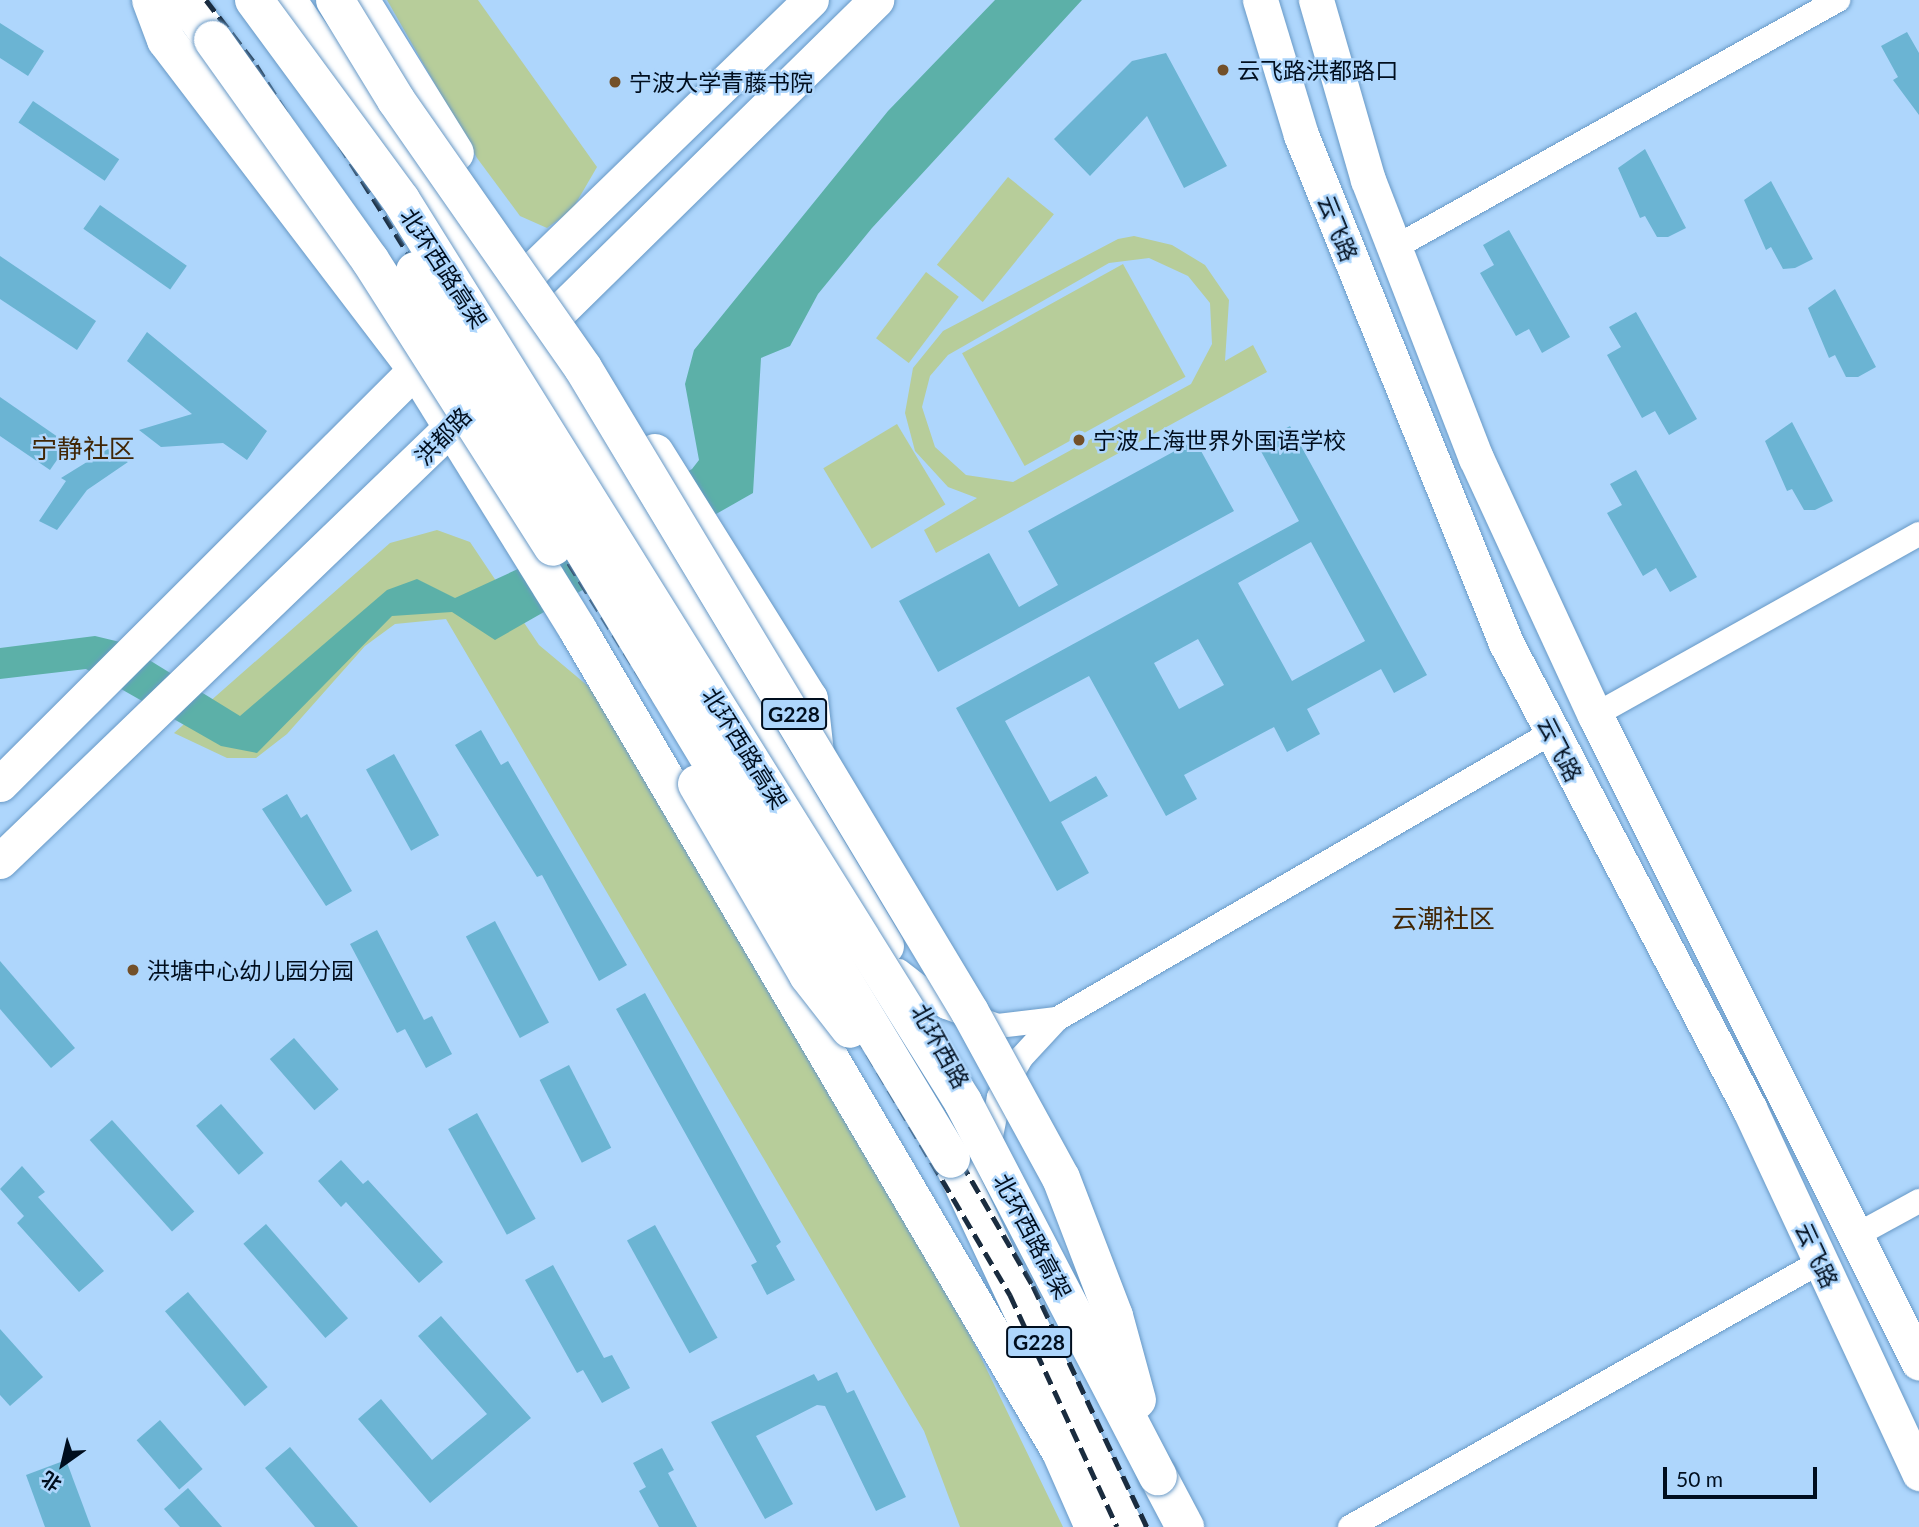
<!DOCTYPE html>
<meta charset="utf-8">
<style>
body{margin:0}
#map{position:relative;width:1919px;height:1527px;overflow:hidden;background:#aed6fc;font-family:Lato,"Noto Sans SC",sans-serif}
div>[style]{position:absolute}
[style*='--x']{left:calc(var(--x)*1px);top:calc(var(--y)*1px);width:calc(var(--w)*1px);rotate:calc(var(--a)*1deg)}
.green>*{inset:0;background:#b7cd9a;transform-origin:0 0}
.water>*{inset:0;background:#5cb0a8}
.building>*{inset:0;background:#6bb4d3;transform-origin:0 0}
.roads{filter:drop-shadow(0 0 2px #6899c6) drop-shadow(0 0 2px #6899c6)}
.minor>*{height:24px;margin:-12px;padding:0 12px;transform-origin:12px;border-radius:12px;background:#fff}
.secondary>*{height:35px;margin:-17.5px;padding:0 17.5px;transform-origin:17.5px;border-radius:17.5px;background:#fff}
.primary>*{height:38px;margin:-19px;padding:0 19px;transform-origin:19px;border-radius:19px;background:#fff}
.trunk>*{height:38px;margin:-19px;padding:0 19px;transform-origin:19px;border-radius:19px;background:#fff}
.rail>*{height:5px;margin-top:-2.5px;transform-origin:0;background:repeating-linear-gradient(90deg,#1a2c3f 0 14px,transparent 0 21px)}
.bridges{filter:drop-shadow(0 0 2px #6899c6) drop-shadow(0 0 2px #6899c6)}
.trunk-bridge>*{height:38px;margin:-19px;padding:0 19px;transform-origin:19px;border-radius:19px;background:#fff}
.dots>*{width:19px;height:19px;translate:-50% -50%;box-sizing:border-box;border:4px solid #aed6fc;border-radius:50%}
span{translate:-50% -50%;white-space:nowrap;text-align:center;line-height:1.15;-webkit-text-stroke:5px #aed6fc;paint-order:stroke}
.shield-label span{padding:2px 5px;background:#aed6fc;border:2px solid;border-radius:5px;-webkit-text-stroke-width:0}
.shield-label{font-size:21px;color:#000e1e;font-weight:700}
.poi-label{font-size:23px;color:#000e1e}
.left{translate:0 -50%;text-align:left}
.street-label{font-size:23px;color:#000e1e}
.quarter-label{font-size:26px;color:#412605}
.north{position:absolute;left:28px;top:1429px;width:70px;height:70px;-webkit-text-stroke:5px #aed6fc;paint-order:stroke;rotate:214deg;font-size:19px;font-weight:700;line-height:28px;text-align:center;color:#000e1e}
.north::after{content:'';display:block;margin:auto;width:24px;height:32px;background:#000e1e;clip-path:polygon(50% 0,100% 100%,50% 72%,0 100%)}
.scale{position:absolute;left:1663px;top:1467px;width:154px;height:32px;box-sizing:border-box;border:4px solid #000e1e;border-top:0;padding-left:9px;font-size:21px;line-height:24px;white-space:nowrap;color:#000e1e;-webkit-text-stroke:5px #aed6fc;paint-order:stroke}
</style>
<div id="map">
<div class="green">
<i style="clip-path:polygon(387px 0,478px 0,597px 167px,572px 210px,547px 228px,520px 216px,477px 158px)"></i>
<i style="left:1008px;top:177px;width:59px;height:113px;rotate:39deg"></i>
<i style="clip-path:polygon(evenodd,1134px 236px,1172px 245px,1205px 265px,1229px 300px,1225px 361px,1253px 345px,1267px 372px,936px 553px,924px 530px,977px 498px,948px 487px,915px 451px,905px 413px,913px 368px,943px 331px,1118px 239px,1134px 236px,1149px 258px,1188px 276px,1210px 303px,1212px 344px,1191px 384px,1013px 482px,966px 475px,935px 447px,922px 407px,930px 376px,948px 355px,1109px 263px,1149px 258px)"></i>
<i style="left:1123px;top:264px;width:129px;height:184px;rotate:61deg"></i>
<i style="left:926px;top:272px;width:41px;height:83px;rotate:37deg"></i>
<i style="left:897px;top:424px;width:94px;height:86px;rotate:59deg"></i>
<i style="clip-path:polygon(437px 530px,470px 542px,539px 645px,588px 686px,633px 742px,973px 1341px,1063px 1527px,960px 1527px,924px 1431px,446px 619px,395px 624px,365px 646px,287px 734px,256px 758px,227px 758px,174px 733px,390px 543px)"></i>
</div>
<div class="water">
<i style="clip-path:polygon(995px 0,1082px 0,872px 228px,818px 294px,790px 346px,761px 358px,753px 493px,495px 640px,452px 612px,392px 616px,257px 753px,221px 746px,86px 669px,0 679px,0 648px,95px 636px,120px 642px,240px 716px,387px 590px,417px 579px,455px 598px,544px 557px,692px 469px,699px 460px,685px 384px,694px 350px,888px 111px)"></i>
</div>
<div class="building">
<i style="clip-path:polygon(0 23px,44px 51px,28px 76px,0 58px)"></i>
<i style="clip-path:polygon(1907px 32px,1919px 53px,1919px 115px,1893px 80px,1898px 77px,1881px 46px)"></i>
<i style="clip-path:polygon(1166px 53px,1227px 166px,1184px 188px,1147px 116px,1090px 176px,1054px 139px,1132px 61px)"></i>
<i style="left:33px;top:101px;width:104px;height:26px;rotate:34deg"></i>
<i style="clip-path:polygon(1645px 149px,1686px 228px,1668px 237px,1657px 237px,1645px 216px,1640px 218px,1618px 168px)"></i>
<i style="clip-path:polygon(1771px 181px,1813px 259px,1795px 268px,1783px 269px,1771px 247px,1766px 250px,1744px 200px)"></i>
<i style="left:100px;top:205px;width:106px;height:29px;rotate:35deg"></i>
<i style="clip-path:polygon(1509px 230px,1570px 337px,1542px 353px,1529px 329px,1516px 336px,1480px 273px,1494px 265px,1483px 245px)"></i>
<i style="clip-path:polygon(0 256px,96px 321px,77px 350px,0 299px)"></i>
<i style="clip-path:polygon(1835px 289px,1876px 367px,1858px 377px,1846px 377px,1835px 355px,1829px 358px,1808px 308px)"></i>
<i style="clip-path:polygon(1636px 312px,1697px 419px,1669px 435px,1655px 411px,1642px 418px,1607px 355px,1621px 347px,1609px 327px)"></i>
<i style="clip-path:polygon(147px 332px,267px 431px,247px 460px,223px 443px,161px 447px,139px 430px,192px 414px,127px 361px)"></i>
<i style="clip-path:polygon(0 397px,68px 444px,50px 470px,0 436px)"></i>
<i style="clip-path:polygon(1792px 422px,1833px 501px,1815px 510px,1804px 510px,1792px 489px,1787px 491px,1765px 441px)"></i>
<i style="clip-path:polygon(evenodd,1290px 426px,1427px 675px,1394px 693px,1381px 669px,1307px 709px,1320px 734px,1287px 752px,1274px 727px,1184px 775px,1197px 799px,1166px 816px,1089px 676px,1005px 721px,1050px 802px,1096px 776px,1108px 796px,1061px 822px,1089px 873px,1057px 891px,956px 708px,1299px 521px,1257px 444px,1290px 426px,1311px 542px,1365px 641px,1292px 681px,1238px 583px,1311px 542px,1290px 426px,1198px 639px,1224px 685px,1179px 709px,1154px 663px,1198px 639px)"></i>
<i style="clip-path:polygon(1195px 440px,1234px 511px,938px 672px,899px 601px,989px 553px,1019px 607px,1058px 585px,1028px 531px)"></i>
<i style="clip-path:polygon(108px 449px,128px 462px,87px 490px,57px 530px,39px 521px,66px 481px,61px 478px)"></i>
<i style="clip-path:polygon(1636px 470px,1697px 577px,1670px 592px,1656px 568px,1643px 576px,1607px 513px,1622px 505px,1610px 484px)"></i>
<i style="clip-path:polygon(481px 730px,501px 765px,508px 761px,627px 965px,599px 981px,542px 875px,537px 877px,455px 745px)"></i>
<i style="left:394px;top:754px;width:93px;height:32px;rotate:61deg"></i>
<i style="clip-path:polygon(287px 794px,301px 818px,307px 814px,352px 891px,326px 906px,262px 809px)"></i>
<i style="left:495px;top:921px;width:115px;height:33px;rotate:62deg"></i>
<i style="clip-path:polygon(377px 930px,424px 1020px,432px 1016px,452px 1054px,426px 1068px,405px 1029px,397px 1033px,350px 944px)"></i>
<i style="clip-path:polygon(0 961px,75px 1048px,51px 1068px,0 1009px)"></i>
<i style="clip-path:polygon(645px 993px,781px 1242px,776px 1246px,795px 1280px,767px 1295px,751px 1265px,757px 1262px,616px 1009px)"></i>
<i style="left:294px;top:1038px;width:68px;height:32px;rotate:49deg"></i>
<i style="left:569px;top:1065px;width:93px;height:33px;rotate:63deg"></i>
<i style="left:221px;top:1104px;width:65px;height:33px;rotate:49deg"></i>
<i style="left:477px;top:1113px;width:121px;height:33px;rotate:61deg"></i>
<i style="left:112px;top:1120px;width:123px;height:30px;rotate:48deg"></i>
<i style="clip-path:polygon(341px 1160px,363px 1184px,368px 1180px,443px 1262px,419px 1283px,346px 1202px,341px 1207px,318px 1181px)"></i>
<i style="clip-path:polygon(22px 1166px,45px 1192px,38px 1197px,104px 1271px,79px 1292px,17px 1223px,24px 1216px,0 1189px)"></i>
<i style="left:266px;top:1224px;width:125px;height:30px;rotate:49deg"></i>
<i style="left:655px;top:1225px;width:129px;height:32px;rotate:61deg"></i>
<i style="clip-path:polygon(553px 1265px,604px 1358px,612px 1355px,630px 1388px,602px 1403px,583px 1370px,577px 1373px,525px 1280px)"></i>
<i style="left:188px;top:1292px;width:124px;height:30px;rotate:50deg"></i>
<i style="clip-path:polygon(441px 1316px,531px 1418px,430px 1503px,358px 1419px,381px 1399px,432px 1460px,487px 1414px,418px 1336px)"></i>
<i style="clip-path:polygon(0 1329px,43px 1377px,10px 1406px,0 1395px)"></i>
<i style="clip-path:polygon(837px 1372px,847px 1393px,854px 1390px,906px 1497px,876px 1511px,825px 1406px,817px 1405px,756px 1436px,793px 1504px,765px 1519px,711px 1422px,814px 1374px,818px 1381px)"></i>
<i style="left:160px;top:1420px;width:65px;height:31px;rotate:49deg"></i>
<i style="clip-path:polygon(290px 1447px,358px 1527px,315px 1527px,265px 1468px)"></i>
<i style="clip-path:polygon(662px 1448px,674px 1470px,668px 1473px,697px 1527px,659px 1527px,639px 1491px,646px 1487px,633px 1463px)"></i>
<i style="clip-path:polygon(66px 1460px,91px 1527px,45px 1527px,26px 1475px)"></i>
<i style="clip-path:polygon(188px 1488px,222px 1527px,180px 1527px,164px 1509px)"></i>
</div>
<div class="roads">
<div class="minor">
<i style="--x:1394;--y:248;--w:509;--a:-29.19"></i>
<i style="--x:1595;--y:715;--w:371;--a:-29.2"></i>
<i style="--x:899;--y:971;--w:59;--a:37.5"></i>
<i style="--x:946;--y:1007;--w:55;--a:20.1"></i>
<i style="--x:998;--y:1026;--w:59;--a:-6.8"></i>
<i style="--x:1057;--y:1019;--w:53;--a:132.7"></i>
<i style="--x:1021;--y:1058;--w:45;--a:119.4"></i>
<i style="--x:999;--y:1097;--w:45;--a:101.6"></i>
<i style="--x:1057;--y:1019;--w:571;--a:-30.07"></i>
<i style="--x:1855;--y:1236;--w:73;--a:-28.7"></i>
<i style="--x:1350;--y:1527;--w:540;--a:-29.42"></i>
</div>
<div class="secondary">
<i style="--x:1260;--y:0;--w:141;--a:73.1"></i>
<i style="--x:1301;--y:135;--w:548;--a:68.02"></i>
<i style="--x:1506;--y:643;--w:525;--a:62.41"></i>
<i style="--x:1749;--y:1108;--w:403;--a:65"></i>
<i style="--x:1316;--y:0;--w:187;--a:73.9"></i>
<i style="--x:1368;--y:180;--w:298;--a:68.8"></i>
<i style="--x:1476;--y:458;--w:283;--a:65.2"></i>
<i style="--x:1595;--y:715;--w:724;--a:63.43"></i>
<i style="--x:499;--y:293;--w:42;--a:-35.2"></i>
<i style="--x:533;--y:269;--w:387;--a:-44.1"></i>
<i style="--x:529;--y:341;--w:487;--a:-44.5"></i>
<i style="--x:0;--y:784;--w:616;--a:-44.93"></i>
<i style="--x:0;--y:861;--w:655;--a:-43.89"></i>
</div>
<div class="primary">
<i style="--x:151;--y:0;--w:43;--a:69.4"></i>
<i style="--x:166;--y:40;--w:411;--a:52.7"></i>
<i style="--x:415;--y:367;--w:309;--a:58.2"></i>
<i style="--x:578;--y:630;--w:953;--a:59.56"></i>
<i style="--x:1061;--y:1452;--w:82;--a:66.3"></i>
<i style="--x:287;--y:0;--w:388;--a:55.1"></i>
<i style="--x:509;--y:318;--w:732;--a:59.09"></i>
<i style="--x:360;--y:0;--w:180;--a:58.2"></i>
<i style="--x:655;--y:453;--w:290;--a:58"></i>
<i style="--x:809;--y:699;--w:63;--a:83.7"></i>
</div>
<div class="trunk">
<i style="--x:184;--y:0;--w:49;--a:54.1"></i>
<i style="--x:951;--y:1159;--w:407;--a:64.8"></i>
<i style="--x:1158;--y:1476;--w:58;--a:62.1"></i>
</div>
</div>
<div class="rail">
<i style="--x:206;--y:0;--w:82;--a:52.4"></i>
<i style="--x:256;--y:65;--w:889;--a:57.86"></i>
<i style="--x:729;--y:818;--w:554;--a:59.5"></i>
<i style="--x:1010;--y:1295;--w:255;--a:65.2"></i>
<i style="--x:242;--y:0;--w:70;--a:53.1"></i>
<i style="--x:284;--y:56;--w:877;--a:57.9"></i>
<i style="--x:750;--y:799;--w:563;--a:59.84"></i>
<i style="--x:1033;--y:1286;--w:267;--a:64.7"></i>
</div>
<div class="bridges">
<div class="trunk-bridge">
<i style="--x:254;--y:0;--w:248;--a:53.7"></i>
<i style="--x:401;--y:200;--w:1063;--a:58.07"></i>
<i style="--x:963;--y:1102;--w:422;--a:62.5"></i>
<i style="--x:335;--y:0;--w:117;--a:58.6"></i>
<i style="--x:396;--y:100;--w:327;--a:55.1"></i>
<i style="--x:583;--y:368;--w:751;--a:59"></i>
<i style="--x:970;--y:1012;--w:189;--a:61.3"></i>
<i style="--x:1061;--y:1178;--w:148;--a:69"></i>
<i style="--x:1114;--y:1316;--w:87;--a:74.7"></i>
<i style="--x:213;--y:40;--w:270;--a:54.5"></i>
<i style="--x:370;--y:260;--w:340;--a:57.5"></i>
<i style="--x:415;--y:271;--w:1037;--a:58.88"></i>
<i style="--x:697;--y:784;--w:221;--a:59.8"></i>
<i style="--x:808;--y:975;--w:68;--a:52.1"></i>
</div>
</div>
<div class="dots">
<i style="left:1223px;top:70px;background:#735029"></i>
<i style="left:615px;top:82px;background:#735029"></i>
<i style="left:1079px;top:440px;background:#735029"></i>
<i style="left:133px;top:970px;background:#735029"></i>
</div>
<div class="shield-label">
<span style="left:794px;top:714px">G228</span>
<span style="left:1039px;top:1342px">G228</span>
</div>
<div class="poi-label">
<span class="left" style="left:1237px;top:70px">云飞路洪都路口</span>
<span class="left" style="left:629px;top:82px">宁波大学青藤书院</span>
<span class="left" style="left:1093px;top:440px">宁波上海世界外国语学校</span>
<span class="left" style="left:147px;top:970px">洪塘中心幼儿园分园</span>
</div>
<div class="street-label">
<span style="left:1338px;top:228px;rotate:68deg">云飞路</span>
<span style="left:444px;top:268px;rotate:57deg">北环西路高架</span>
<span style="left:443px;top:436px;rotate:-46deg">洪都路</span>
<span style="left:745px;top:748px;rotate:58deg">北环西路高架</span>
<span style="left:1560px;top:749px;rotate:63deg">云飞路</span>
<span style="left:941px;top:1046px;rotate:61deg">北环西路</span>
<span style="left:1033px;top:1236px;rotate:62deg">北环西路高架</span>
<span style="left:1817px;top:1255px;rotate:65deg">云飞路</span>
</div>
<div class="quarter-label">
<span style="left:83px;top:449px">宁静社区</span>
<span style="left:1443px;top:919px">云潮社区</span>
</div>
<div class="north">北</div>
<div class="scale">50 m</div>
</div>
